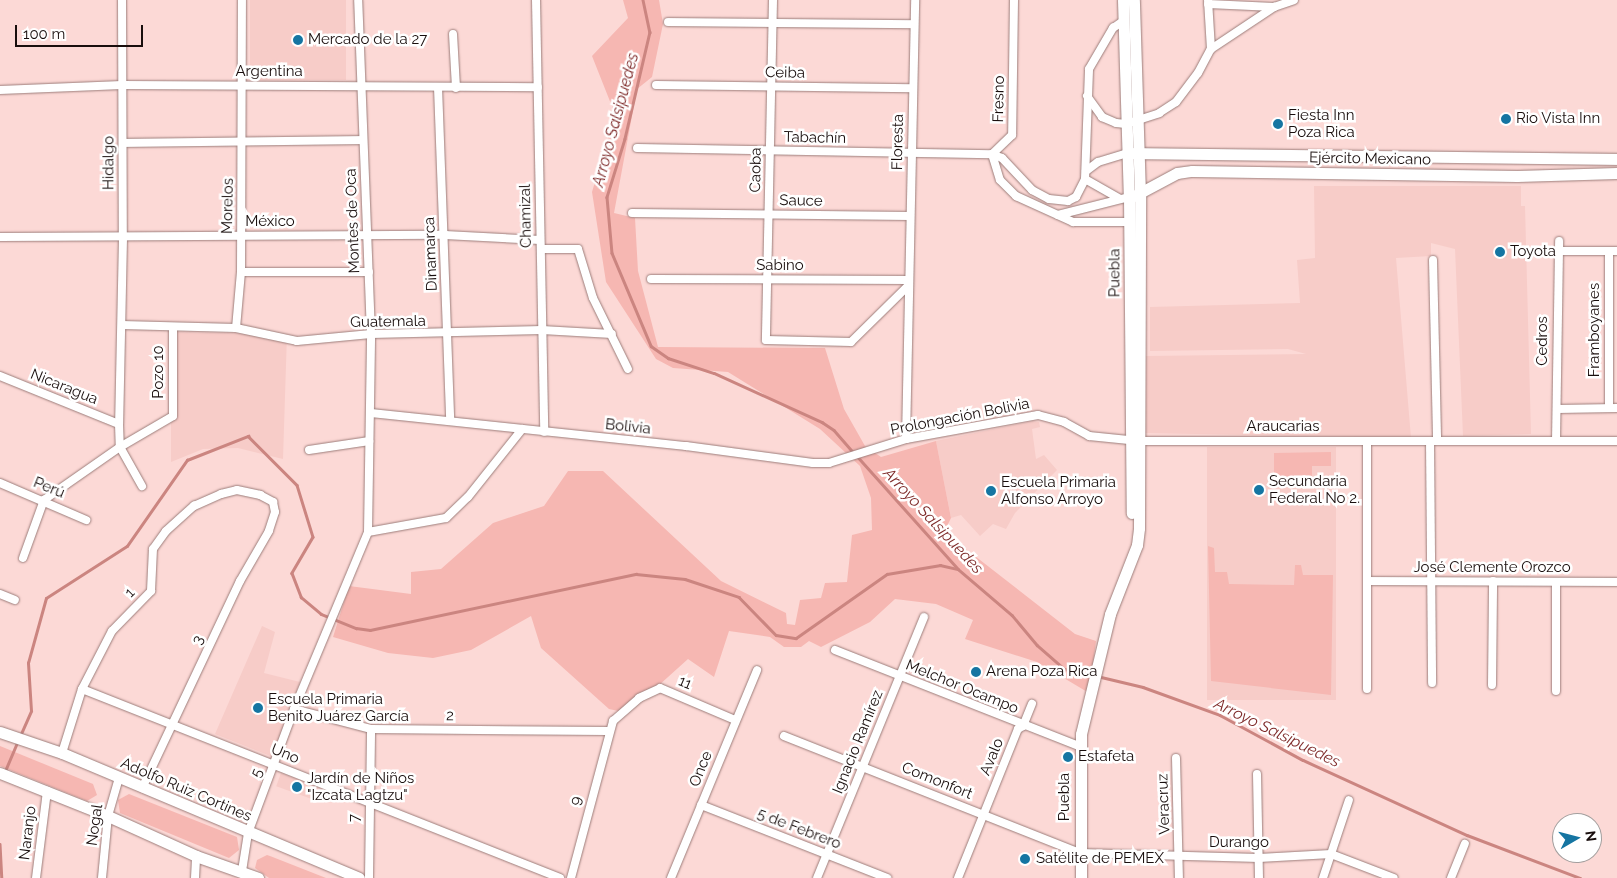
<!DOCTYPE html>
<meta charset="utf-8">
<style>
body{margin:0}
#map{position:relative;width:1617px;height:878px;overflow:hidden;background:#fcd9d6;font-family:Raleway,sans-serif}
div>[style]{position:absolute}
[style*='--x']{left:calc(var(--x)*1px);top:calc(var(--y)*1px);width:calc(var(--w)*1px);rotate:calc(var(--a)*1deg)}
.built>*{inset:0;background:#f7ccc8;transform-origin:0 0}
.green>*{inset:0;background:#f6b7b2}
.stream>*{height:2.5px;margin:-1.25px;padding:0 1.25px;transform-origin:1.25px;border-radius:1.25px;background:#cb8580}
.roads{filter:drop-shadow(0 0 1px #9c7d7a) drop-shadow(0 0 1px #9c7d7a)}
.street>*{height:8px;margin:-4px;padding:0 4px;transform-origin:4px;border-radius:4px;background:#fff}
.secondary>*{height:11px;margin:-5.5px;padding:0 5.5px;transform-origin:5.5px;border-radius:5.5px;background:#fff}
.dots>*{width:14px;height:14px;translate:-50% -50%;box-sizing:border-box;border:2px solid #fff;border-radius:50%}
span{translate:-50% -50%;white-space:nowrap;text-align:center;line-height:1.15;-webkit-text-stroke:5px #fff;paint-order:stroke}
.poi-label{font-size:15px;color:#190e0d}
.left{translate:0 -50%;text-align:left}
.street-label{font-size:15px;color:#190e0d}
.water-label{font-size:16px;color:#7f2b2a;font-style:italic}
.north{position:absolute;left:1552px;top:813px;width:50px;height:50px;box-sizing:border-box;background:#fff;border:1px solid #a39f9e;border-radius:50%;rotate:82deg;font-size:14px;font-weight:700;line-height:20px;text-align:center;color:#190e0d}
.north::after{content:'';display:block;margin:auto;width:18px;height:22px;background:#1575a2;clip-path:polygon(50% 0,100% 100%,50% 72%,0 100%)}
.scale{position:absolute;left:15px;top:25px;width:128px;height:22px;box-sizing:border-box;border:2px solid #190e0d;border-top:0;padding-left:6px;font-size:15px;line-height:18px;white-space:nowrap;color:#190e0d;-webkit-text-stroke:4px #fff;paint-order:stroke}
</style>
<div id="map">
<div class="built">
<i style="left:250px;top:0;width:96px;height:80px"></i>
<i style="clip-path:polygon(1314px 186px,1521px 186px,1521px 206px,1525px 206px,1531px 434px,1463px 436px,1455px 249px,1431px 243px,1431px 256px,1396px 258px,1411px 438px,1145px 433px,1145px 356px,1306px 354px,1288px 349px,1150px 351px,1150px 307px,1300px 303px,1297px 260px,1315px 258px)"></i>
<i style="clip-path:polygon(171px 332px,287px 334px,283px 459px,238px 448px,203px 449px,171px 462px)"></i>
<i style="clip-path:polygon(1033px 421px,1039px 422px,1040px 427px,1032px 429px,1036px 459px,1044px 455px,1057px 470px,1015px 513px,1006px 529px,993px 524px,980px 536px,961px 515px,951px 518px,936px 441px)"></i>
<i style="left:1336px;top:447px;width:253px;height:129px;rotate:90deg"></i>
<i style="clip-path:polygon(262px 626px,275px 632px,264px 673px,300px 682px,273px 757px,215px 734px)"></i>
<i style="left:281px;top:773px;width:40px;height:14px;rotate:20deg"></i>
</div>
<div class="green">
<i style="clip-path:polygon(623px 0,659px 0,663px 24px,652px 77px,637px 89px,614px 213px,635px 218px,638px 271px,658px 347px,825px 348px,844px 409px,865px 446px,881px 457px,936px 441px,951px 518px,944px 532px,1075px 634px,1096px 641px,1089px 693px,1037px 662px,965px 639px,973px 620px,936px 604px,895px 599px,870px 622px,821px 647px,809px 641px,801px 647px,784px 647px,770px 637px,729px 631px,714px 677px,688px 659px,628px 713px,609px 709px,541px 648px,531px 616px,471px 650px,433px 658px,388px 653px,333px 637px,349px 586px,411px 594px,411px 572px,441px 569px,493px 523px,544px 506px,568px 471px,603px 471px,721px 581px,786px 613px,787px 624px,795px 625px,800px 600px,821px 598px,825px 583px,847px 582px,852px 535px,872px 530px,871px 498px,860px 466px,820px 429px,728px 372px,673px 368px,656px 359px,606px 282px,592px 192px,615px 114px,592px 56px,628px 18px)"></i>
<i style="clip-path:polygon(1331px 452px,1331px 466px,1312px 466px,1312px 476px,1274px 476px,1274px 453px)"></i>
<i style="clip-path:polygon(1208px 546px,1214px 548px,1215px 572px,1227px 572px,1229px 584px,1294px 585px,1295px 565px,1301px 565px,1303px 575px,1333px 575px,1331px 695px,1211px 681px)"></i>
<i style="clip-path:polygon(0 746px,93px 784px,97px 795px,87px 801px,0 766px)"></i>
<i style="clip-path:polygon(129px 794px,237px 837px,239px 850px,229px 858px,120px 813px,118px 800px)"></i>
<i style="clip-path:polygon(267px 855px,270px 856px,326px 878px,269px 878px,255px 868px,257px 860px)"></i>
</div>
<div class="stream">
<i style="--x:643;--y:0;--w:33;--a:78"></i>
<i style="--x:650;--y:32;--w:110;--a:103.2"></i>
<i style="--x:625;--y:139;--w:61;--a:107.2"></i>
<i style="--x:607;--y:197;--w:56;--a:84.9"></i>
<i style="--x:612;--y:253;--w:101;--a:67.2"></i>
<i style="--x:651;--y:346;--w:21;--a:35"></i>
<i style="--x:668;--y:358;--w:48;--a:18.1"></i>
<i style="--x:714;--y:373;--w:119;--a:24.4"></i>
<i style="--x:822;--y:422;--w:14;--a:34"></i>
<i style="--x:834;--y:430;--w:30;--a:49"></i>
<i style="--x:858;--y:457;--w:150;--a:48.2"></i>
<i style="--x:958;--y:569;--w:71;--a:40.4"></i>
<i style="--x:1012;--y:615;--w:39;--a:50"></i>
<i style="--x:1037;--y:645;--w:37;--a:41"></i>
<i style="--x:1065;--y:669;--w:28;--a:13"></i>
<i style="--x:1097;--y:676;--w:47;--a:13.4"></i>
<i style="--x:1143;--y:687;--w:82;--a:20"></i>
<i style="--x:1220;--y:715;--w:94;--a:28.5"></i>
<i style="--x:1303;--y:760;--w:180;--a:24.6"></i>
<i style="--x:1467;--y:835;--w:121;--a:20.8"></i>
<i style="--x:20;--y:736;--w:27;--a:-66"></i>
<i style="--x:31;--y:711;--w:48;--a:-93.6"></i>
<i style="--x:28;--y:663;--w:67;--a:-74.5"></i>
<i style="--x:46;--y:598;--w:96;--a:-32.7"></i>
<i style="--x:127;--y:546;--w:105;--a:-55.1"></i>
<i style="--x:187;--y:460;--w:66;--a:-21.5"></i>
<i style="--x:248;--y:436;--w:69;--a:45"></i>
<i style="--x:297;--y:485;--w:54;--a:72.9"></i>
<i style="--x:313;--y:537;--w:42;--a:120.3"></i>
<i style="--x:292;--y:573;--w:26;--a:69"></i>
<i style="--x:301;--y:597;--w:26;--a:40"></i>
<i style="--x:321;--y:614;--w:38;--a:22"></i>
<i style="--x:356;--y:628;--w:14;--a:8"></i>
<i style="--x:370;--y:630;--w:272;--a:-11.9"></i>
<i style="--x:636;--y:574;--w:49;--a:5.8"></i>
<i style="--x:685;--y:579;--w:57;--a:18.4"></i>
<i style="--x:739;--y:597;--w:53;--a:45.8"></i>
<i style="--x:776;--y:635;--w:20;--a:9"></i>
<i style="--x:796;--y:638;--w:111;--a:-35.1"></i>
<i style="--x:887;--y:574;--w:54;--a:-9.6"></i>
<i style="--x:940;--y:565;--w:18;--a:13"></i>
<i style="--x:5;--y:771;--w:33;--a:-67"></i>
<i style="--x:0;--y:844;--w:34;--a:87"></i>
</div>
<div class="roads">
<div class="street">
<i style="--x:122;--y:0;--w:238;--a:89.8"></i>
<i style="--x:123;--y:238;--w:186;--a:91.2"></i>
<i style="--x:119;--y:424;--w:23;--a:88"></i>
<i style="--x:120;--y:447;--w:45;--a:60.6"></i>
<i style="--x:536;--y:0;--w:432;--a:88.9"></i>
<i style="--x:773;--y:0;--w:340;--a:91.2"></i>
<i style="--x:766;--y:340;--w:85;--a:1.3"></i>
<i style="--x:851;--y:342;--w:81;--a:-44.5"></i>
<i style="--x:1014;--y:0;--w:135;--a:90.8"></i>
<i style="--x:1012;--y:135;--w:28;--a:136"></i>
<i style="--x:992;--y:154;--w:27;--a:73"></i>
<i style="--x:1000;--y:180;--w:23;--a:45"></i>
<i style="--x:1016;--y:196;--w:63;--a:24.5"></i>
<i style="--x:1073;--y:222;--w:57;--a:0"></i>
<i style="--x:1208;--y:0;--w:49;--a:86.5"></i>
<i style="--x:1208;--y:4;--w:66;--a:2.6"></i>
<i style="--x:668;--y:22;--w:246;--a:0.5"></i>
<i style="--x:453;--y:34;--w:54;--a:86.8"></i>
<i style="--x:656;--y:85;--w:257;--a:0.7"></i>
<i style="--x:438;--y:87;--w:334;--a:87.9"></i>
<i style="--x:0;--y:90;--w:122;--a:-2.3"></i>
<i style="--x:122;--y:85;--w:416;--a:0.3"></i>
<i style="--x:1087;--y:96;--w:26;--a:54"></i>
<i style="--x:1102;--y:117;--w:15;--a:23"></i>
<i style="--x:1116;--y:123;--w:10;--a:6"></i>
<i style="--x:1126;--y:124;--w:35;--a:-18"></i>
<i style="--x:1159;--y:113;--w:20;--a:-33"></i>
<i style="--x:1176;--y:102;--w:36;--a:-53"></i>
<i style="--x:1198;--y:73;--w:27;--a:-62"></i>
<i style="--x:1211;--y:49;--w:76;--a:-33.7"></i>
<i style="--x:1274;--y:7;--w:21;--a:-19"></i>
<i style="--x:123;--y:143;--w:240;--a:-0.7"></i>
<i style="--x:637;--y:148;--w:355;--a:1"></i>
<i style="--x:992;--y:154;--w:11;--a:22"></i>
<i style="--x:1002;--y:158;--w:44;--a:46.8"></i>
<i style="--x:1032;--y:190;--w:19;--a:28"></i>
<i style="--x:1049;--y:199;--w:19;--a:6"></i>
<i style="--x:1068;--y:201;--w:9;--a:-27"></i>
<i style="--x:1076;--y:197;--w:20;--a:-63"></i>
<i style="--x:1085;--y:179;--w:110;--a:-87.9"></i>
<i style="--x:1089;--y:69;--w:48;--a:-59.7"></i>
<i style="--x:1113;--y:28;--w:14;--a:-34"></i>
<i style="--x:1086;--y:171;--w:15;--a:-37"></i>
<i style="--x:1098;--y:162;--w:30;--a:-17"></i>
<i style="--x:1085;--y:179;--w:40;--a:29.7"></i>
<i style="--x:632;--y:213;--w:278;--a:0.6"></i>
<i style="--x:1058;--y:215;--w:73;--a:-14.2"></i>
<i style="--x:0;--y:237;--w:445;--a:-0.3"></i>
<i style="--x:445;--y:235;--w:95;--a:3"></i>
<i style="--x:541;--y:249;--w:37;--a:0"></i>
<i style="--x:578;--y:249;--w:51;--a:73"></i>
<i style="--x:593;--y:298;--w:79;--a:63.8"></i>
<i style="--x:1559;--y:251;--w:58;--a:0"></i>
<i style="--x:1433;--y:260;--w:180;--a:88.7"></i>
<i style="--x:241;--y:272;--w:128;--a:0"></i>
<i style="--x:651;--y:279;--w:258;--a:0.2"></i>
<i style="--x:122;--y:325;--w:114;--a:1.5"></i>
<i style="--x:236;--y:328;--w:62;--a:12"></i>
<i style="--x:297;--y:341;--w:74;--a:-5.4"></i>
<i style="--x:371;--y:334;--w:171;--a:-1.3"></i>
<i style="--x:542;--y:330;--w:70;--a:3.3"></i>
<i style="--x:236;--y:328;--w:56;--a:-84.9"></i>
<i style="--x:241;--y:272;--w:272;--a:-89.8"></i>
<i style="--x:0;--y:376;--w:128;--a:22"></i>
<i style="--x:1609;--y:408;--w:157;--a:-90"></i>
<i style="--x:1557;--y:409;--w:60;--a:-1"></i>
<i style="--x:371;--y:413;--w:317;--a:6"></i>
<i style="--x:686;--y:446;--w:128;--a:7.6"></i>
<i style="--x:813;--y:463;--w:16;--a:0"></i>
<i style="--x:829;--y:463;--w:81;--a:-17.3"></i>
<i style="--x:906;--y:439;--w:134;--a:-10.3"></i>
<i style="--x:1038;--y:415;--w:27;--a:15"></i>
<i style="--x:1064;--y:422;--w:29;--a:29"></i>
<i style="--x:1089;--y:436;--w:50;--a:5.7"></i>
<i style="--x:1139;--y:441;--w:478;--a:0"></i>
<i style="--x:906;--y:439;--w:439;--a:-88.8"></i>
<i style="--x:1430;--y:441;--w:242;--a:89.5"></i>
<i style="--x:1556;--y:441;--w:200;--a:-89.1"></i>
<i style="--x:309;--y:450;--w:61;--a:-8.5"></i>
<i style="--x:0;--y:483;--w:94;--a:23.3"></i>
<i style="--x:368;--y:532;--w:79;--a:-10.2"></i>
<i style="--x:446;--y:518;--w:30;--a:-44"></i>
<i style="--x:468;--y:497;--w:87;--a:-51.5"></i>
<i style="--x:23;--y:558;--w:62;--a:-70.1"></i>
<i style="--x:44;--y:500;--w:93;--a:-34.9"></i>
<i style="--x:120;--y:447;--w:61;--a:-30.3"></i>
<i style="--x:173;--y:416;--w:88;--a:-90"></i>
<i style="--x:1367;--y:581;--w:250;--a:0.2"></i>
<i style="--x:1556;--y:582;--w:109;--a:90"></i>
<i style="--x:0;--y:594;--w:16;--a:22"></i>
<i style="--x:835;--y:650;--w:262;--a:21.5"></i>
<i style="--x:1492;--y:685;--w:104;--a:-89.4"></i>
<i style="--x:82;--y:689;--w:514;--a:21.57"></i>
<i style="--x:1367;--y:689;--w:248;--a:-90"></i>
<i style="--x:294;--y:709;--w:80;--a:14.6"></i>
<i style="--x:371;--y:729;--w:237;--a:0.5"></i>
<i style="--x:784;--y:736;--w:318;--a:21.6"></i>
<i style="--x:1080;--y:853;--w:179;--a:1.6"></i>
<i style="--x:1259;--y:858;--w:72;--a:-3.2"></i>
<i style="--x:1331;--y:854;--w:67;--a:20.9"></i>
<i style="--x:62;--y:753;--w:67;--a:-72.6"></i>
<i style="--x:82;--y:689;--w:65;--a:-62.7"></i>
<i style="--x:112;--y:631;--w:56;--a:-45.7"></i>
<i style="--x:151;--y:591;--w:42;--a:-87.3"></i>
<i style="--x:153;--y:549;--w:22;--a:-54"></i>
<i style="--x:166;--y:531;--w:38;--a:-42"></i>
<i style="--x:194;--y:506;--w:30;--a:-24"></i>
<i style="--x:221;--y:494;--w:16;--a:-14"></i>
<i style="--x:237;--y:490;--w:24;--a:12"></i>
<i style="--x:260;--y:495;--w:15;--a:28"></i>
<i style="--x:273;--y:502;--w:10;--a:79"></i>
<i style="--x:275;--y:512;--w:20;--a:108"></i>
<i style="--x:269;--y:531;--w:58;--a:120.1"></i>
<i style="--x:240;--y:581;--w:229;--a:115.3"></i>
<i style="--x:1176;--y:758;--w:120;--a:88.6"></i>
<i style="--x:1257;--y:774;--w:104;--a:88.9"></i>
<i style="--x:701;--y:805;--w:200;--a:21.4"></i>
<i style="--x:242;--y:871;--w:38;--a:-81"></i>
<i style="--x:248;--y:833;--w:132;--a:-69.6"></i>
<i style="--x:294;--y:709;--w:192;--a:-67.3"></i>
<i style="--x:368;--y:532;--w:198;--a:-89.1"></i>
<i style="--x:371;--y:334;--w:334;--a:-92.2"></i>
<i style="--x:36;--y:878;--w:88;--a:-82.8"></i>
<i style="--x:102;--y:878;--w:62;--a:-84.5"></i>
<i style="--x:108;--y:816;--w:40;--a:-74"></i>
<i style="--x:195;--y:878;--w:22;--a:-87"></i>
<i style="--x:369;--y:878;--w:149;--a:-89.2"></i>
<i style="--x:571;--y:878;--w:163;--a:-75"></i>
<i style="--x:613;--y:721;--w:35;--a:-41"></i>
<i style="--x:639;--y:698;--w:23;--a:-25"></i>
<i style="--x:660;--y:688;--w:82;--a:23.1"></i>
<i style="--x:671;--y:878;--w:225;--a:-67.5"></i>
<i style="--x:817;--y:878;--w:282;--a:-67.7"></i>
<i style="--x:958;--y:878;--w:161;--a:-68.1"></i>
<i style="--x:1018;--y:729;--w:6;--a:-31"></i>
<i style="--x:1023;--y:726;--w:24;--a:-68"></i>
<i style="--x:1323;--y:878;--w:82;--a:-71.6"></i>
<i style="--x:1451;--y:878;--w:37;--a:-68"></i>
</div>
<div class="secondary">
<i style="--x:1123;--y:0;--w:197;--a:88.3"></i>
<i style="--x:1129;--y:197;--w:316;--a:89.5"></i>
<i style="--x:1131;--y:153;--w:486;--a:0.7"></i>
<i style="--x:1134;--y:196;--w:49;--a:-28.1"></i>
<i style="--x:1177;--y:173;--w:15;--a:-8"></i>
<i style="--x:1192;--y:171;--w:325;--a:0.9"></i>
<i style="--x:1517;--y:176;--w:100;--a:-1.7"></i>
<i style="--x:0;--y:732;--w:65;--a:18.7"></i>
<i style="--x:62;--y:753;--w:322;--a:22.8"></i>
<i style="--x:0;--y:773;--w:116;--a:21.7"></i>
<i style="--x:108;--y:816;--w:97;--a:24.4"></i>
<i style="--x:196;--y:856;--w:66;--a:19.5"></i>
<i style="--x:1081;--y:878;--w:144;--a:-90"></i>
<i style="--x:1081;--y:734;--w:123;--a:-76.4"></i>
<i style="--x:1110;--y:614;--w:74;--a:-68.6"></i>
<i style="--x:1137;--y:545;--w:17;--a:-83"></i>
<i style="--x:1139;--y:528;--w:333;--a:-89.8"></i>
<i style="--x:1140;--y:195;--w:195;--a:-91.8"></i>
</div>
</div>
<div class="dots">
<i style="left:298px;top:40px;background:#1575a2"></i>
<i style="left:1506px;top:119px;background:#1575a2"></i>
<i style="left:1278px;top:124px;background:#1575a2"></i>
<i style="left:1500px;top:252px;background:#1575a2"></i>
<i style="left:1259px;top:490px;background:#1575a2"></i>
<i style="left:991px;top:491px;background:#1575a2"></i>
<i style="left:976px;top:672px;background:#1575a2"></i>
<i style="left:258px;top:708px;background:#1575a2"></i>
<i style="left:1068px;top:757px;background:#1575a2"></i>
<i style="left:297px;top:787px;background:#1575a2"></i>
<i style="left:1025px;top:859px;background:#1575a2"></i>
</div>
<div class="poi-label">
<span class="left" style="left:308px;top:40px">Mercado de la 27</span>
<span class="left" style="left:1288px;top:124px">Fiesta Inn<br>Poza Rica</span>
<span class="left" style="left:1516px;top:119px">Rio Vista Inn</span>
<span class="left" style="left:1510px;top:252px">Toyota</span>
<span class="left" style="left:1269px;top:490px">Secundaria<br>Federal No 2.</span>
<span class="left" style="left:1001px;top:491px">Escuela Primaria<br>Alfonso Arroyo</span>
<span class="left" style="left:986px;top:672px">Arena Poza Rica</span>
<span class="left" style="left:268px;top:708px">Escuela Primaria<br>Benito Juárez García</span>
<span class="left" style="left:1078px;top:757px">Estafeta</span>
<span class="left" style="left:307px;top:787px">Jardín de Niños<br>"Izcata Lagtzu"</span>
<span class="left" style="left:1036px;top:859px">Satélite de PEMEX</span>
</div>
<div class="street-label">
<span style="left:269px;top:72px">Argentina</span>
<span style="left:785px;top:73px;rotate:1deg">Ceiba</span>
<span style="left:999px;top:99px;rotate:-89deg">Fresno</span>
<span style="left:815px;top:138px;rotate:1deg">Tabachín</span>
<span style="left:898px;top:142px;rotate:-89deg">Floresta</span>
<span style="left:1370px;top:159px;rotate:1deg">Ejército Mexicano</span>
<span style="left:109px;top:163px;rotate:-90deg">Hidalgo</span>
<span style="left:756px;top:170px;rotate:-89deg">Caoba</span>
<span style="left:801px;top:201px;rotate:1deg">Sauce</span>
<span style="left:228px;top:206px;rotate:-89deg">Morelos</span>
<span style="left:526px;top:216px;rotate:-91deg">Chamizal</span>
<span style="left:353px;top:221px;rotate:-92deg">Montes de Oca</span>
<span style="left:270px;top:222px">México</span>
<span style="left:431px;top:254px;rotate:-92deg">Dinamarca</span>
<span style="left:780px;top:266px">Sabino</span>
<span style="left:1115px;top:273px;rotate:-90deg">Puebla</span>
<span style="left:388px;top:322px;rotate:-1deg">Guatemala</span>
<span style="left:1595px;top:330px;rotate:-90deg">Framboyanes</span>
<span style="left:1543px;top:341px;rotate:-90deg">Cedros</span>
<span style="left:159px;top:372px;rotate:-90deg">Pozo 10</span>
<span style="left:64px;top:387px;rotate:22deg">Nicaragua</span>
<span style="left:960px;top:417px;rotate:-11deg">Prolongación Bolivia</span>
<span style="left:628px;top:427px;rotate:6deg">Bolivia</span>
<span style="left:1283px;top:427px">Araucarias</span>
<span style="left:49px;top:488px;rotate:22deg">Perú</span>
<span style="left:1492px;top:568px">José Clemente Orozco</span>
<span style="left:130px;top:593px;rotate:-45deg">1</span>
<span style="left:198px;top:640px;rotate:-65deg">3</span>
<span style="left:685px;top:683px;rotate:23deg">11</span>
<span style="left:962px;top:687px;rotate:22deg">Melchor Ocampo</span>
<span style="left:450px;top:716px;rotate:1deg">2</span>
<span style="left:858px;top:742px;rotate:-68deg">Ignacio Ramírez</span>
<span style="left:285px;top:754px;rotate:22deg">Uno</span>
<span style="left:992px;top:757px;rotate:-68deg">Avalo</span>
<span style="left:701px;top:769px;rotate:-68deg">Once</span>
<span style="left:257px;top:773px;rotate:-69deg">5</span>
<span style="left:937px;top:781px;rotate:22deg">Comonfort</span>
<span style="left:186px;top:790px;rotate:23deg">Adolfo Ruiz Cortines</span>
<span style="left:1065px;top:797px;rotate:-90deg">Puebla</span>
<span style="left:576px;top:801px;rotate:-76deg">9</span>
<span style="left:1164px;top:804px;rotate:-92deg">Veracruz</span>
<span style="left:355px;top:818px;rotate:-90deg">7</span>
<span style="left:95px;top:825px;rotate:-82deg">Nogal</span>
<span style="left:799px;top:829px;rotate:21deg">5 de Febrero</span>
<span style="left:28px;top:833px;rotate:-83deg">Naranjo</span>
<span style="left:1239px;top:843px">Durango</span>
</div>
<div class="water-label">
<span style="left:616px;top:120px;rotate:-75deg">Arroyo Salsipuedes</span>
<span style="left:933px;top:521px;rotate:47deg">Arroyo Salsipuedes</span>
<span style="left:1277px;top:733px;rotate:26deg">Arroyo Salsipuedes</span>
</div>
<div class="north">N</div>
<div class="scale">100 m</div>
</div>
